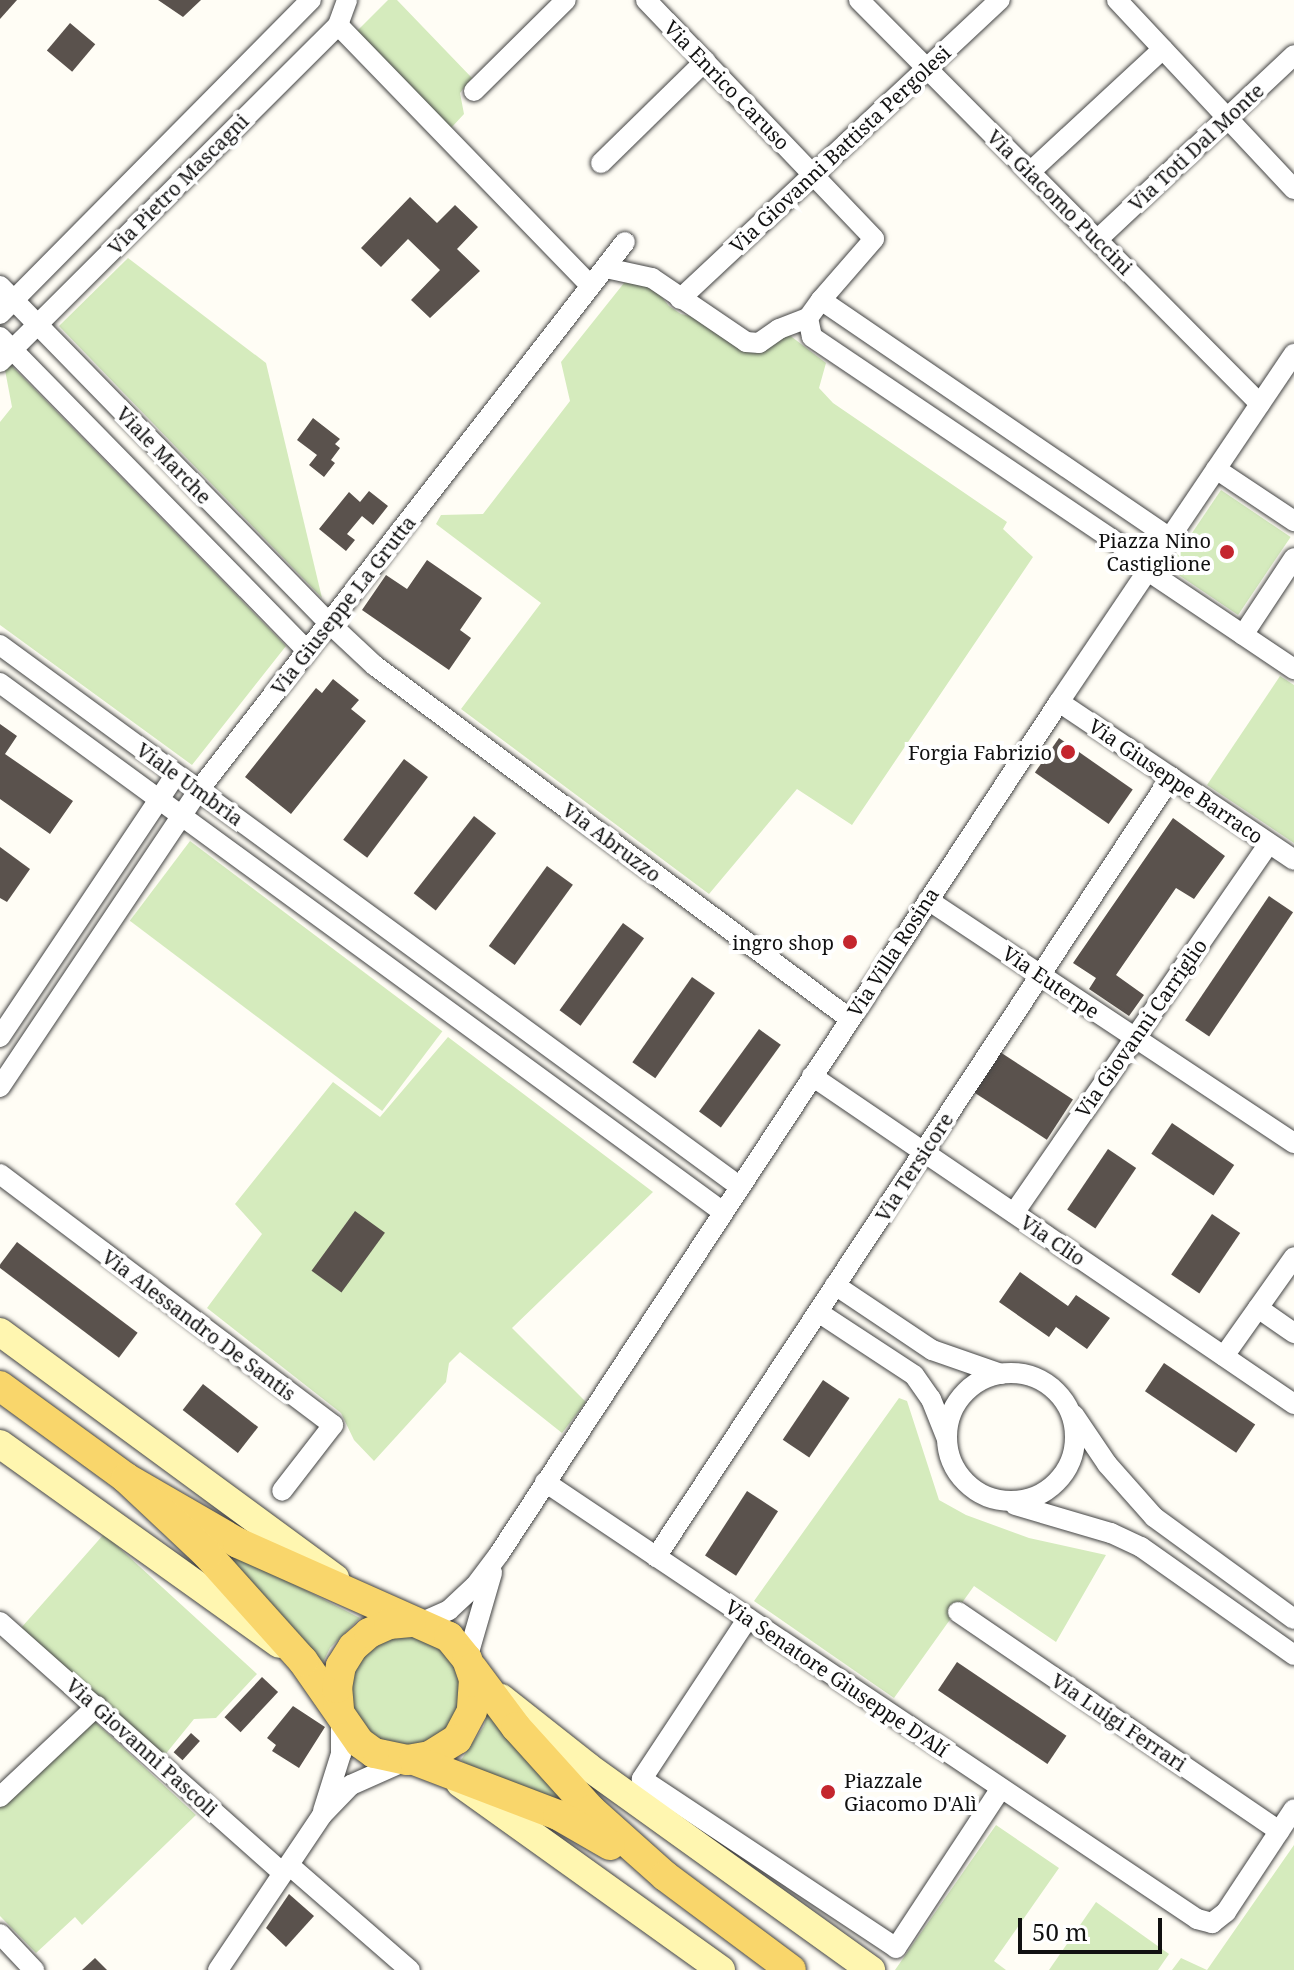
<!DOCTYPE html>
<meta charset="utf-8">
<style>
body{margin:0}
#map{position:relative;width:1294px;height:1970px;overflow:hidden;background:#fffdf5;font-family:"Noto Serif",serif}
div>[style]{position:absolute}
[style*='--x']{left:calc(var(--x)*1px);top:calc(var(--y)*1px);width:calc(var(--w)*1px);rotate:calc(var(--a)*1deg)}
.green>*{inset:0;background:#d5ebbd;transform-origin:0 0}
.building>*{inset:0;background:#5a524d;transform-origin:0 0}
.roads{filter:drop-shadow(0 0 2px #444) drop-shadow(0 0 2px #444)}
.street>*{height:20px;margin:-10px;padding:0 10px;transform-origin:10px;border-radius:10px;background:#fff}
.street>.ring{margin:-10px;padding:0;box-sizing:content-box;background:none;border:20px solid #fff;border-radius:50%}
.secondary>*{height:28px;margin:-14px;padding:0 14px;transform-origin:14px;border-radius:14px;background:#fff6b0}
.primary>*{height:30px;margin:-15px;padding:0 15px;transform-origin:15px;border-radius:15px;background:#f9d66b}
.dots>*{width:22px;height:22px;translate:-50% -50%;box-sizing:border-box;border:4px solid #fff;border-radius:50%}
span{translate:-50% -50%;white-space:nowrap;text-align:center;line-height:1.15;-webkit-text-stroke:8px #fff;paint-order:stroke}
.street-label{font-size:20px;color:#111}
.poi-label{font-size:20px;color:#111}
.right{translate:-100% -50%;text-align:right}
.left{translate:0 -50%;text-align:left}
.scale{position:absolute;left:1018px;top:1918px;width:144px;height:36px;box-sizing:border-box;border:4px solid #111;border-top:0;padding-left:10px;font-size:24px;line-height:28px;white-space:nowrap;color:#111;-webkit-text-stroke:6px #fff;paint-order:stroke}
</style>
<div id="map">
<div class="green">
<i style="clip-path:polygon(388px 0,397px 0,472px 78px,460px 93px,464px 114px,451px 128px,357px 31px)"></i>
<i style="clip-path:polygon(128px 258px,266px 363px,322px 598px,59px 326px)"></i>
<i style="clip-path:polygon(628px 278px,651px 284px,669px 306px,681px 314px,707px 320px,740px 344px,788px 334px,826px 363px,819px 388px,833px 403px,1007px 522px,1003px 529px,1033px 557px,852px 825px,797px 789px,709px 894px,461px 709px,541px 603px,436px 524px,441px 515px,483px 514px,570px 401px,561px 362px)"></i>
<i style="clip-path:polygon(10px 364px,286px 646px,192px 765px,0 625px,0 422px,12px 407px,5px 370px)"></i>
<i style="left:1221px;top:490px;width:84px;height:94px;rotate:34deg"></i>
<i style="clip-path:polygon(1280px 676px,1294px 685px,1294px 843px,1207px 785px)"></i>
<i style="left:190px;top:841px;width:316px;height:100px;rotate:37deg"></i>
<i style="clip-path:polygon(448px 1037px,653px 1192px,512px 1328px,586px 1402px,562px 1433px,460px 1352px,449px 1363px,446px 1382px,374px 1461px,354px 1440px,341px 1413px,207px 1308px,262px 1234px,235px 1204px,333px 1082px,380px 1117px)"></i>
<i style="clip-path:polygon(899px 1398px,907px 1401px,939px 1500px,966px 1515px,1029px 1538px,1106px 1555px,1056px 1642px,974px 1586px,894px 1698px,754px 1601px)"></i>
<i style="clip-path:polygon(104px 1534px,257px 1674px,216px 1718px,194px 1719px,164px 1756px,21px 1628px)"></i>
<i style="clip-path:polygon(209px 1541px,360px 1618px,330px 1648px,323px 1662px)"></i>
<i style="clip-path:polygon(414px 1634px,435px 1641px,463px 1674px,461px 1717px,431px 1748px,388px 1750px,354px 1722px,348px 1680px,356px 1660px,392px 1635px)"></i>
<i style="clip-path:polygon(488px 1710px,573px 1806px,474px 1770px,461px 1760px,484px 1726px)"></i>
<i style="clip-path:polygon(92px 1719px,196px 1815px,82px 1925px,75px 1917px,36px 1953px,0 1916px,0 1807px)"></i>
<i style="clip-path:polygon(996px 1825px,1059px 1868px,994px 1961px,1006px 1970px,895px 1970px)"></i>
<i style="clip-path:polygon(1294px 1845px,1294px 1970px,1172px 1970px,1181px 1958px,1207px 1970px)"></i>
<i style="clip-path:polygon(1096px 1902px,1169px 1954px,1158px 1970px,1049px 1970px)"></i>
</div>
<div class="building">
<i style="clip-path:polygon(0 0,17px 0,0 19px)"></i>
<i style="clip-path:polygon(158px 0,201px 0,183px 17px)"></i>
<i style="left:70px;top:23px;width:33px;height:36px;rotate:40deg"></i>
<i style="clip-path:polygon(410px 197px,437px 223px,455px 205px,478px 227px,457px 249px,480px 271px,430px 318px,411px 300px,440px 270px,408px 239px,381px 267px,361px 248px)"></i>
<i style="clip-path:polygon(313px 418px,340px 439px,335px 444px,340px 448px,331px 460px,335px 463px,324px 477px,309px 465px,317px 455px,297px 440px)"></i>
<i style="clip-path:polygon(369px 491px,388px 506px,373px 525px,362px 516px,347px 534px,355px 540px,346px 551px,319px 529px,349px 492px,360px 502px)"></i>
<i style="clip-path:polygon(427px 560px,482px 598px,460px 630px,471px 638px,449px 670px,362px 610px,386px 575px,407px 589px)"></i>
<i style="clip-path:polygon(333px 679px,359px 700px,351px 709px,366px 721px,291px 814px,245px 777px,316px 688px,322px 693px)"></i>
<i style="clip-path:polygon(0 724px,17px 736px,5px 754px,73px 801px,50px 834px,0 799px)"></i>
<i style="left:1059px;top:738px;width:90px;height:42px;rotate:35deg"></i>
<i style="left:404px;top:759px;width:30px;height:101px;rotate:37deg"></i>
<i style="left:474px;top:816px;width:28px;height:98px;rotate:38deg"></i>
<i style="clip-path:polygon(1173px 818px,1225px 856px,1194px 899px,1176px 888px,1116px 975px,1144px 995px,1129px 1016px,1089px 989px,1096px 978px,1073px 963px)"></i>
<i style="clip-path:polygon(0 847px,30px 869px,7px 902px,0 898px)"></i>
<i style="left:547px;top:866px;width:32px;height:99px;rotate:36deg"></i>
<i style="left:1269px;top:896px;width:29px;height:150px;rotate:34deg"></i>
<i style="left:623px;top:923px;width:26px;height:108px;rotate:36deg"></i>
<i style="left:692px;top:977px;width:28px;height:104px;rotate:35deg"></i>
<i style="left:759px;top:1029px;width:27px;height:102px;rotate:36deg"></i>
<i style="left:1000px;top:1052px;width:87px;height:48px;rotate:33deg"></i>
<i style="left:1172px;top:1123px;width:75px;height:37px;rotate:34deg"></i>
<i style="left:1108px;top:1149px;width:34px;height:73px;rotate:34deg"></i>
<i style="left:355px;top:1211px;width:37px;height:74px;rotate:36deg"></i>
<i style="left:1212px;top:1214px;width:34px;height:73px;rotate:34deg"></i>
<i style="left:17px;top:1242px;width:151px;height:31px;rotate:37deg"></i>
<i style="clip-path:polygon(1020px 1272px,1068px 1306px,1076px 1295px,1110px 1318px,1087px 1349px,1056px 1327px,1049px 1337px,999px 1302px)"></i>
<i style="left:1164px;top:1363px;width:110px;height:34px;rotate:34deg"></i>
<i style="left:823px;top:1380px;width:32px;height:72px;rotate:34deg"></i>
<i style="left:203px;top:1384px;width:70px;height:33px;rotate:38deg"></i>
<i style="left:747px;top:1491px;width:37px;height:77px;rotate:33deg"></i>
<i style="left:957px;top:1662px;width:132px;height:34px;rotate:34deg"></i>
<i style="left:262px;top:1677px;width:22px;height:55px;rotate:43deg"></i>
<i style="clip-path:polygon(293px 1706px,325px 1727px,299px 1768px,272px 1751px,276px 1745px,267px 1738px)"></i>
<i style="left:191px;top:1733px;width:12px;height:26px;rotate:42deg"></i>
<i style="clip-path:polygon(289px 1894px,314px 1916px,286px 1947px,266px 1928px)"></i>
<i style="clip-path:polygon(95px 1958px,107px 1970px,82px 1970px)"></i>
</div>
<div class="roads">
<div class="street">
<i style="--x:646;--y:0;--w:330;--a:46.3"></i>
<i style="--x:874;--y:239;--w:81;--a:131"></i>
<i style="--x:821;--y:300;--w:422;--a:34.3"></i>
<i style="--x:859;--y:0;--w:569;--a:45.21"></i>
<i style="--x:1117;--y:0;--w:259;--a:46.9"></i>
<i style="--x:338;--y:25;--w:363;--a:45.9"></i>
<i style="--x:474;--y:91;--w:129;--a:-44.7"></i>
<i style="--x:601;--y:163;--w:146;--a:-44.4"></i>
<i style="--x:1030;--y:172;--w:181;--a:-42.8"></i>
<i style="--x:1097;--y:240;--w:270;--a:-43.2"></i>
<i style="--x:606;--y:268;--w:47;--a:12.3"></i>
<i style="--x:652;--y:278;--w:114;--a:34.2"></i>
<i style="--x:746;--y:342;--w:13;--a:4"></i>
<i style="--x:759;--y:343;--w:24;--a:-35"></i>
<i style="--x:779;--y:329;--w:31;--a:-21"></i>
<i style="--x:0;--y:286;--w:471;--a:45.7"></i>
<i style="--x:329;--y:623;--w:62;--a:43"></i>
<i style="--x:374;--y:665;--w:593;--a:36.64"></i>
<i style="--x:680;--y:299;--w:438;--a:-43.1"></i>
<i style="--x:821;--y:300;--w:22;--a:126"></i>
<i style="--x:808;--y:318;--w:19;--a:78"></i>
<i style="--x:812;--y:337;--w:409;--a:34"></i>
<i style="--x:0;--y:314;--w:442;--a:-45.3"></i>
<i style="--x:0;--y:337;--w:439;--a:45.6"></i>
<i style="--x:0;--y:362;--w:477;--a:-44.9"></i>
<i style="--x:338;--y:25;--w:27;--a:-70"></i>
<i style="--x:1216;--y:469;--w:94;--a:33.7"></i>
<i style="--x:1148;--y:571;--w:176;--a:33.9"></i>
<i style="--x:1243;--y:635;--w:92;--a:-56.5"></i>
<i style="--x:0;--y:645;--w:916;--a:36.21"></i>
<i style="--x:0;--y:683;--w:896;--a:36.19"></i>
<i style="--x:1059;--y:702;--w:283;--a:33.9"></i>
<i style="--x:928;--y:900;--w:439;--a:33.6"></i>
<i style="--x:0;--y:1037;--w:316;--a:-56.2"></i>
<i style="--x:812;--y:1076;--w:583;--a:34.24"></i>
<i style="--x:0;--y:1087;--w:358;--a:-56.2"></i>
<i style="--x:199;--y:790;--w:694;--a:-52.14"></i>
<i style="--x:0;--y:1174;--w:417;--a:37"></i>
<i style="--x:333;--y:1425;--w:83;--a:127.7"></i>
<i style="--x:1014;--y:1213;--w:449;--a:-55.4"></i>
<i style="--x:835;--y:1285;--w:117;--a:33.8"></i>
<i style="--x:932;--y:1350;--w:73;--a:19.2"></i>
<i style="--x:1258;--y:1308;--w:44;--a:34.8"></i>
<i style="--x:818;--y:1312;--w:115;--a:33.3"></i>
<i style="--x:914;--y:1375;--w:29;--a:55"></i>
<i style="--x:931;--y:1399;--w:43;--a:68.2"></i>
<i style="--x:1224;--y:1356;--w:121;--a:-54.7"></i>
<i class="ring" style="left:947px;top:1373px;width:108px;height:108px"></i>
<i style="--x:1074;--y:1415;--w:59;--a:56"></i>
<i style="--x:1107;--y:1464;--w:71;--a:48.4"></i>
<i style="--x:1154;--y:1517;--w:173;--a:36.1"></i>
<i style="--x:545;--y:1482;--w:785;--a:33.83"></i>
<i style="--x:1197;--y:1919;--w:16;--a:15"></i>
<i style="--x:1212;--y:1923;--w:18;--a:-38"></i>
<i style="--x:1226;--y:1912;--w:123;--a:-56.6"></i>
<i style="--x:1015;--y:1505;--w:100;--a:16.3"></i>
<i style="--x:1111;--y:1533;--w:33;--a:25"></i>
<i style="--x:1141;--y:1547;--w:187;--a:35.2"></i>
<i style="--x:656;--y:1557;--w:935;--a:-56.56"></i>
<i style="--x:958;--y:1612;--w:389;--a:34.3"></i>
<i style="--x:748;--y:1618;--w:193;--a:123.4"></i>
<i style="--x:642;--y:1779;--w:305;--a:33.6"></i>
<i style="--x:896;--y:1948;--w:191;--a:-56.7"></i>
<i style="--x:0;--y:1622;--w:378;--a:41.6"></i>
<i style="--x:418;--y:1624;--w:34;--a:-24"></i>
<i style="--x:449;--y:1610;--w:35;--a:-43"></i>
<i style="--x:475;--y:1586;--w:40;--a:-53"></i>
<i style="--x:499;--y:1554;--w:1020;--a:-56.68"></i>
<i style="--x:1059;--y:702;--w:420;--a:-56"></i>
<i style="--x:467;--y:1659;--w:90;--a:-73.8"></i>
<i style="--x:0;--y:1797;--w:133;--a:-43.2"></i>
<i style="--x:323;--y:1811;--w:60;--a:-72.5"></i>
<i style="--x:341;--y:1754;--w:36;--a:-90"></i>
<i style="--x:289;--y:1865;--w:160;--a:41"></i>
<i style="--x:0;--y:1934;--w:50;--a:46.6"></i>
<i style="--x:218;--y:1970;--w:187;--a:-56.1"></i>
<i style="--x:322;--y:1815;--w:42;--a:-46"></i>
<i style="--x:351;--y:1785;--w:59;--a:-24"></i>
</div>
<div class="secondary">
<i style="--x:0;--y:1332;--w:416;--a:36.3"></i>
<i style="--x:0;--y:1444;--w:343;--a:35.6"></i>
<i style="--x:501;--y:1698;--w:110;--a:38.3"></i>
<i style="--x:587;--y:1766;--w:350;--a:35.7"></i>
<i style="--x:460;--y:1783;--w:321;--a:35.6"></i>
</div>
<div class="primary">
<i style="--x:0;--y:1386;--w:156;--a:36.1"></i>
<i style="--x:126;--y:1478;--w:129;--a:30.1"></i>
<i style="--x:238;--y:1543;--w:231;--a:24"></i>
<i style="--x:449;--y:1637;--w:28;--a:51"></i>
<i style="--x:467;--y:1659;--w:21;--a:71"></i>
<i style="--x:474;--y:1679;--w:32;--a:94"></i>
<i style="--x:472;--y:1711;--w:32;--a:118"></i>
<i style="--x:457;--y:1739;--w:32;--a:148"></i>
<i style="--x:430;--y:1756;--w:23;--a:170"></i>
<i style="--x:407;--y:1760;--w:34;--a:-168"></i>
<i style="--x:374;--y:1753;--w:17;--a:-144"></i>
<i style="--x:360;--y:1743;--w:100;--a:-124.8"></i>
<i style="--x:303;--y:1661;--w:144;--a:-131.9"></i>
<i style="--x:207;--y:1554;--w:111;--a:-136.8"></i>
<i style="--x:472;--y:1668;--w:74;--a:53.3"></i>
<i style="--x:516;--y:1727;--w:112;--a:47.9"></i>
<i style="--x:591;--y:1810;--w:99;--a:41.7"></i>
<i style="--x:665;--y:1876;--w:157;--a:36.7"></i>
<i style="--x:339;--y:1709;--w:21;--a:-95"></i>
<i style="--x:337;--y:1688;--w:22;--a:-80"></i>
<i style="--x:341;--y:1666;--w:22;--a:-58"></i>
<i style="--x:353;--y:1647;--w:21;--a:-41"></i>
<i style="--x:369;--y:1633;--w:22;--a:-24"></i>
<i style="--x:389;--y:1624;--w:22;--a:-5"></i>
<i style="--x:414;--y:1760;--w:154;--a:20.9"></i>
<i style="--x:558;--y:1815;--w:60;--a:30"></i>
</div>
</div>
<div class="dots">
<i style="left:1227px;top:552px;background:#c4262e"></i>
<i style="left:1068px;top:752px;background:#c4262e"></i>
<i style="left:850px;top:942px;background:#c4262e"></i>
<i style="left:828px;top:1792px;background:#c4262e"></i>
</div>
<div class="street-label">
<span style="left:727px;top:85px;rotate:46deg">Via Enrico Caruso</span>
<span style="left:1196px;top:147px;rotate:-43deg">Via Toti Dal Monte</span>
<span style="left:840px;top:149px;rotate:-43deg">Via Giovanni Battista Pergolesi</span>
<span style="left:178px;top:184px;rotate:-45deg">Via Pietro Mascagni</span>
<span style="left:1060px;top:202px;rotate:45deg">Via Giacomo Puccini</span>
<span style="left:164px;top:455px;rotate:46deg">Viale Marche</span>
<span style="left:343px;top:605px;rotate:-52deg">Via Giuseppe La Grutta</span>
<span style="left:1176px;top:781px;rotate:34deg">Via Giuseppe Barraco</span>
<span style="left:190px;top:784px;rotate:36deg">Viale Umbria</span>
<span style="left:612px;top:842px;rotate:37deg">Via Abruzzo</span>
<span style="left:893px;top:952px;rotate:-57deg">Via Villa Rosina</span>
<span style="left:1051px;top:982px;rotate:34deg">Via Euterpe</span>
<span style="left:1141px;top:1028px;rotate:-55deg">Via Giovanni Carriglio</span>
<span style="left:914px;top:1167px;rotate:-57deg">Via Tersicore</span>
<span style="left:1053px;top:1240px;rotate:34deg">Via Clio</span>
<span style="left:199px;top:1325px;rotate:37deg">Via Alessandro De Santis</span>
<span style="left:837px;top:1678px;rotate:34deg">Via Senatore Giuseppe D'Alí</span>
<span style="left:1119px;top:1722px;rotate:34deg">Via Luigi Ferrari</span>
<span style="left:142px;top:1747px;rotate:42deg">Via Giovanni Pascoli</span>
</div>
<div class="poi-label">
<span class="right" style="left:1211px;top:552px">Piazza Nino<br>Castiglione</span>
<span class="right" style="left:1052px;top:752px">Forgia Fabrizio</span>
<span class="right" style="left:834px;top:942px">ingro shop</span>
<span class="left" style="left:844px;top:1792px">Piazzale<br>Giacomo D'Alì</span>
</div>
<div class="scale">50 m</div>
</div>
